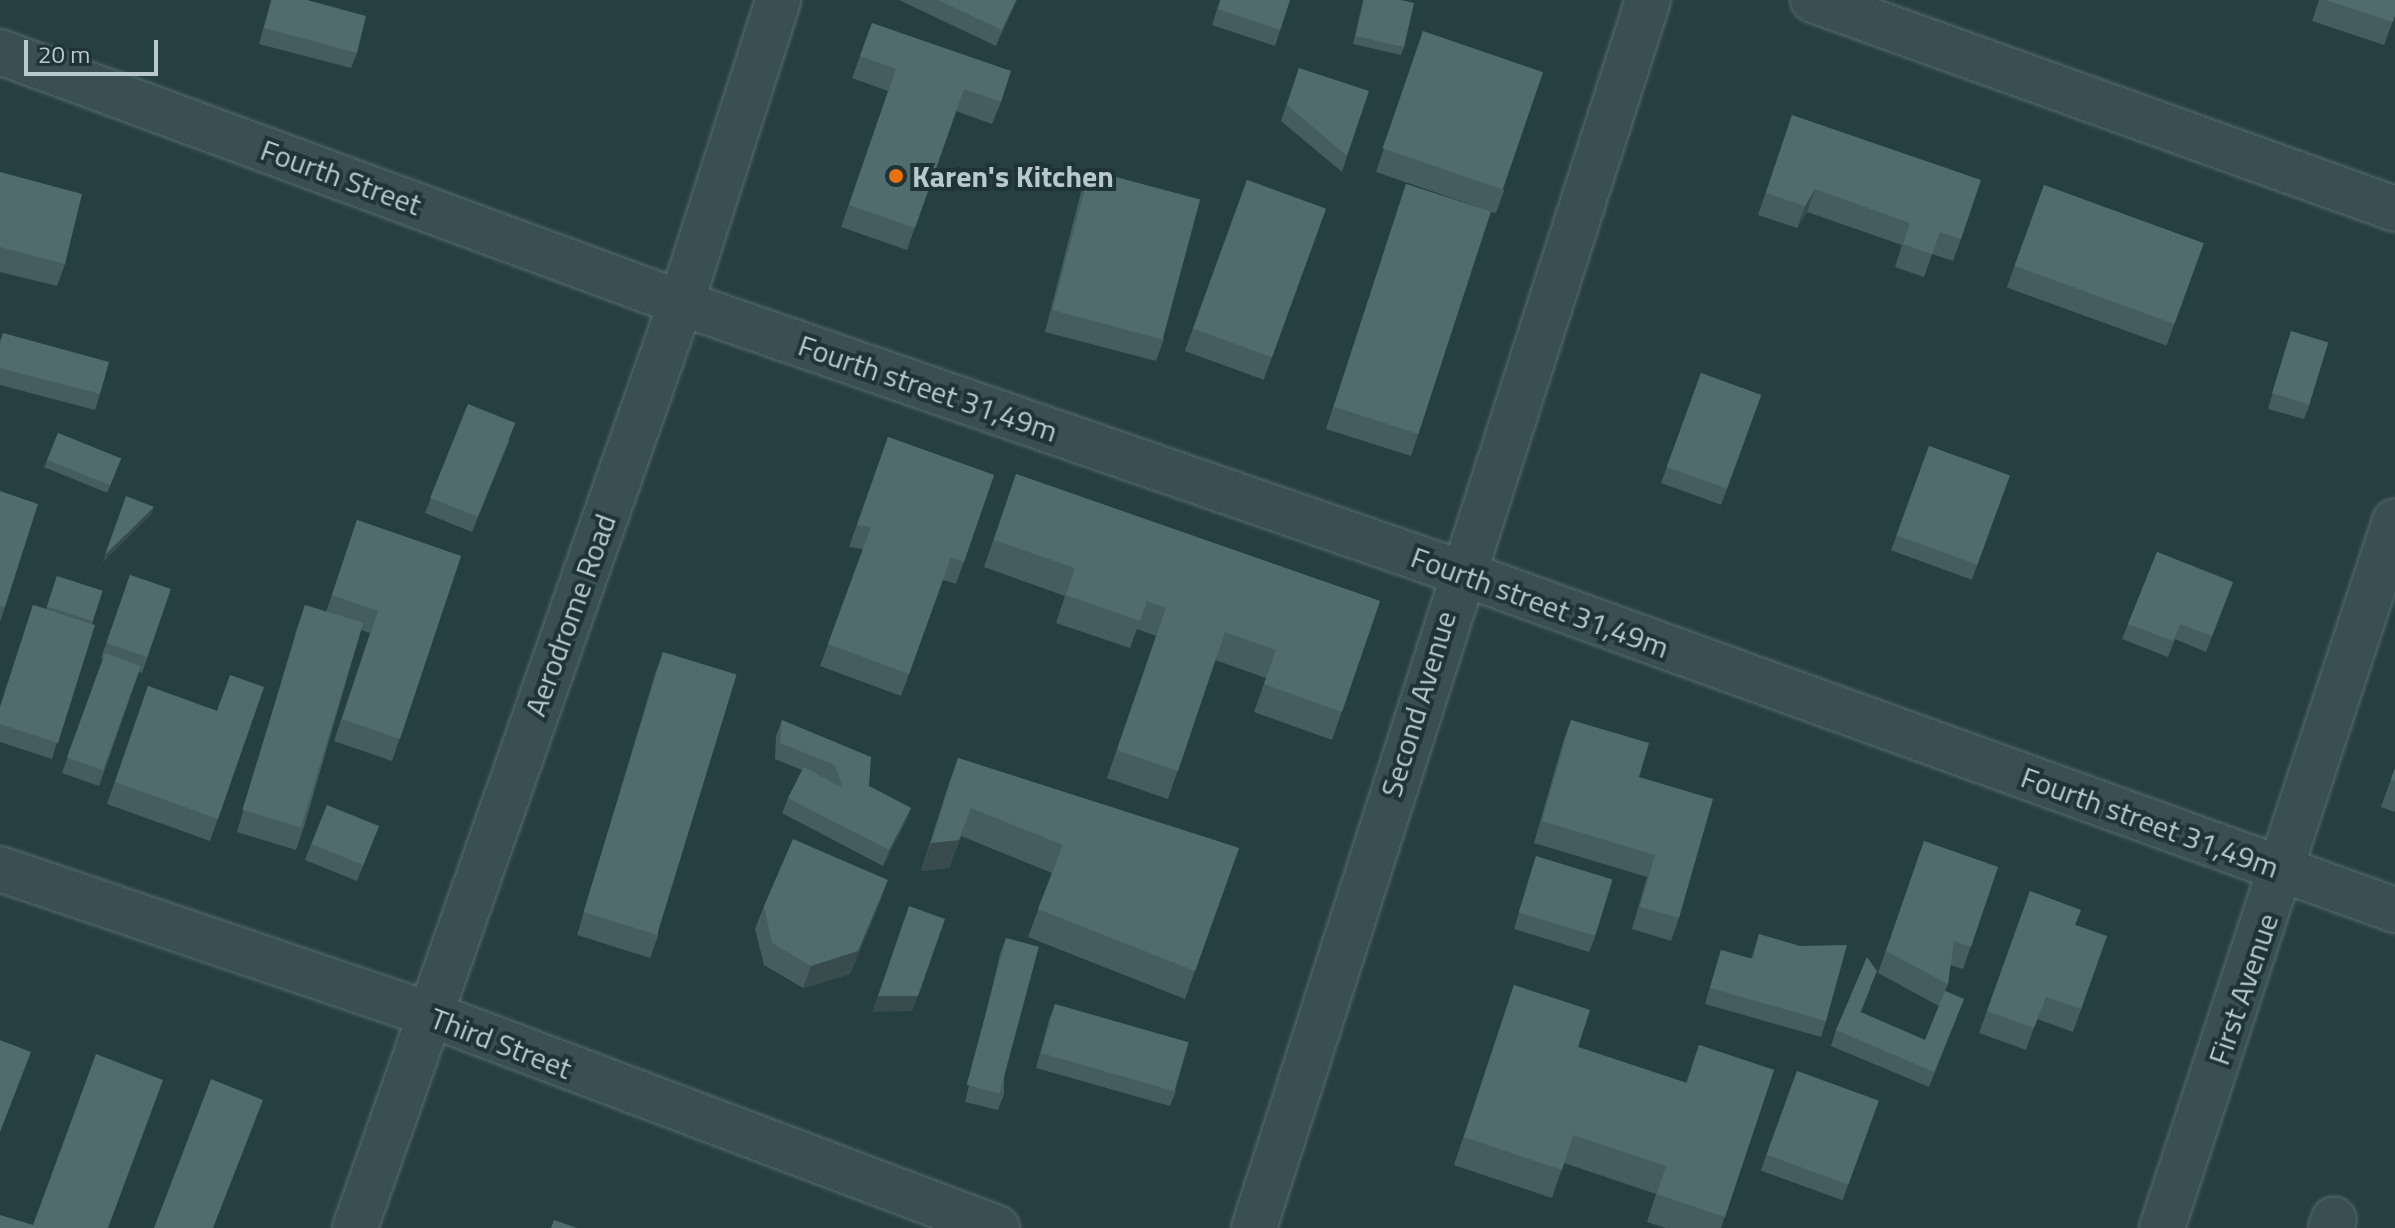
<!DOCTYPE html>
<style>
body{margin:0}
#map{position:relative;width:2395px;height:1228px;overflow:hidden;background:#263f41;font-family:"Titillium Web",sans-serif}
div>[style]{position:absolute}
[style*='--x']{left:calc(var(--x)*1px);top:calc(var(--y)*1px);width:calc(var(--w)*1px);rotate:calc(var(--a)*1deg)}
.roads{filter:drop-shadow(0 0 2px #586c6e) drop-shadow(0 0 2px #586c6e)}
.minor>*{height:44px;margin:-22px;padding:0 22px;transform-origin:22px;border-radius:22px;background:#3a4f51}
.wall>*{inset:0;background:#465d5f;transform-origin:0 0}
.shaded-wall>*{inset:0;background:#394c4d}
.building>*{inset:0;background:#516c6e;transform-origin:0 0}
.dots>*{width:22px;height:22px;translate:-50% -50%;box-sizing:border-box;border:4px solid #1f3436;border-radius:50%}
span{translate:-50% -50%;white-space:nowrap;text-align:center;line-height:1.15;-webkit-text-stroke:8px #1f3436;paint-order:stroke}
.poi-label{font-size:30px;color:#b7c9cb;font-weight:700}
.left{translate:0 -50%;text-align:left}
.street-label{font-size:30px;color:#b7c9cb}
.scale{position:absolute;left:24px;top:40px;width:134px;height:36px;box-sizing:border-box;border:4px solid #b7c9cb;border-top:0;padding-left:10px;font-size:24px;line-height:28px;white-space:nowrap;color:#b7c9cb;-webkit-text-stroke:6px #1f3436;paint-order:stroke}
</style>
<div id="map">
<div class="roads">
<div class="minor">
<i style="--x:1813;--y:0;--w:618;--a:19.75"></i>
<i style="--x:0;--y:52;--w:726;--a:20.23"></i>
<i style="--x:681;--y:303;--w:823;--a:19.07"></i>
<i style="--x:1459;--y:572;--w:995;--a:19.86"></i>
<i style="--x:0;--y:869;--w:453;--a:18.7"></i>
<i style="--x:429;--y:1014;--w:607;--a:20.64"></i>
<i style="--x:355;--y:1228;--w:981;--a:-70.59"></i>
<i style="--x:681;--y:303;--w:318;--a:-72.2"></i>
<i style="--x:1254;--y:1228;--w:1290;--a:-72.21"></i>
<i style="--x:2162;--y:1228;--w:744;--a:-71.76"></i>
<i style="--x:2331;--y:1228;--w:9;--a:-72"></i>
</div>
</div>
<div class="wall">
<i style="clip-path:polygon(271px 0,307px 0,357px 53px,351px 68px,259px 44px)"></i>
<i style="clip-path:polygon(899px 0,1017px 0,996px 46px)"></i>
<i style="clip-path:polygon(1220px 0,1290px 0,1275px 46px,1212px 25px)"></i>
<i style="clip-path:polygon(1363px 0,1401px 0,1404px 47px,1401px 55px,1353px 44px)"></i>
<i style="clip-path:polygon(2319px 0,2395px 0,2395px 15px,2384px 45px,2312px 21px)"></i>
<i style="clip-path:polygon(872px 23px,1001px 102px,992px 124px,956px 111px,907px 250px,841px 227px,888px 91px,852px 78px)"></i>
<i style="clip-path:polygon(1423px 31px,1504px 191px,1496px 213px,1491px 212px,1411px 456px,1326px 429px,1406px 184px,1484px 209px,1376px 172px)"></i>
<i style="clip-path:polygon(1299px 68px,1347px 156px,1342px 172px,1281px 121px)"></i>
<i style="clip-path:polygon(1792px 115px,1961px 239px,1953px 261px,1932px 254px,1924px 277px,1895px 267px,1902px 245px,1807px 212px,1797px 228px,1758px 215px)"></i>
<i style="clip-path:polygon(1090px 170px,1164px 339px,1156px 361px,1045px 332px,1081px 192px)"></i>
<i style="clip-path:polygon(0 172px,65px 264px,57px 286px,0 272px)"></i>
<i style="left:1247px;top:180px;width:84px;height:182px;rotate:20deg"></i>
<i style="left:2044px;top:185px;width:170px;height:109px;rotate:20deg"></i>
<i style="clip-path:polygon(2291px 331px,2310px 404px,2304px 419px,2268px 409px)"></i>
<i style="clip-path:polygon(3px 333px,100px 394px,95px 410px,0 385px,0 341px)"></i>
<i style="left:1701px;top:373px;width:64px;height:117px;rotate:20deg"></i>
<i style="left:58px;top:433px;width:68px;height:37px;rotate:22deg"></i>
<i style="clip-path:polygon(888px 437px,994px 475px,956px 584px,943px 580px,901px 696px,820px 666px,863px 549px,849px 547px)"></i>
<i style="clip-path:polygon(510px 439px,472px 532px,425px 513px,431px 498px)"></i>
<i style="left:1929px;top:446px;width:86px;height:111px;rotate:20deg"></i>
<i style="clip-path:polygon(1016px 474px,1380px 601px,1332px 740px,1254px 712px,1266px 678px,1215px 660px,1168px 799px,1107px 778px,1156px 636px,1137px 629px,1130px 648px,1056px 623px,1065px 596px,984px 567px)"></i>
<i style="clip-path:polygon(0 491px,5px 607px,0 622px)"></i>
<i style="clip-path:polygon(357px 520px,461px 556px,392px 761px,334px 741px,370px 633px,361px 630px,304px 827px,296px 850px,237px 832px,297px 628px,305px 605px,326px 612px)"></i>
<i style="clip-path:polygon(2157px 552px,2233px 582px,2206px 652px,2175px 639px,2168px 657px,2122px 639px)"></i>
<i style="clip-path:polygon(130px 575px,171px 589px,142px 673px,139px 672px,99px 786px,62px 773px,103px 659px,101px 658px)"></i>
<i style="clip-path:polygon(57px 576px,93px 621px,52px 759px,0 742px,0 706px,33px 605px,46px 609px)"></i>
<i style="clip-path:polygon(663px 652px,658px 936px,650px 958px,577px 935px,655px 674px)"></i>
<i style="clip-path:polygon(148px 686px,217px 711px,264px 687px,210px 841px,107px 804px)"></i>
<i style="clip-path:polygon(782px 720px,869px 786px,911px 808px,905px 823px,883px 866px,782px 813px,788px 798px,802px 770px,775px 759px,776px 736px)"></i>
<i style="clip-path:polygon(1571px 720px,1639px 777px,1679px 918px,1671px 941px,1632px 929px,1647px 877px,1534px 843px,1563px 742px)"></i>
<i style="clip-path:polygon(958px 758px,1239px 848px,1185px 999px,1028px 937px,1052px 873px,961px 836px,949px 868px,921px 871px,948px 786px)"></i>
<i style="clip-path:polygon(2395px 768px,2395px 812px,2381px 807px)"></i>
<i style="clip-path:polygon(379px 826px,357px 881px,305px 860px,311px 844px)"></i>
<i style="clip-path:polygon(1924px 841px,1998px 867px,1963px 969px,1950px 965px,1948px 984px,1945px 991px,1964px 999px,1929px 1087px,1831px 1046px,1836px 1030px,1871px 987px,1861px 1012px,1925px 1040px,1939px 1006px,1878px 973px)"></i>
<i style="clip-path:polygon(1536px 856px,1595px 937px,1589px 952px,1514px 929px)"></i>
<i style="clip-path:polygon(2030px 891px,2075px 925px,2107px 936px,2073px 1032px,2037px 1019px,2026px 1050px,1979px 1033px)"></i>
<i style="clip-path:polygon(880px 902px,850px 974px,803px 988px,764px 965px,755px 929px,764px 906px)"></i>
<i style="clip-path:polygon(1759px 934px,1826px 1021px,1821px 1037px,1705px 1004px,1721px 950px,1751px 959px)"></i>
<i style="clip-path:polygon(1006px 938px,1004px 1094px,998px 1110px,965px 1102px,1000px 954px)"></i>
<i style="clip-path:polygon(1514px 985px,1578px 1047px,1686px 1083px,1699px 1045px,1774px 1070px,1721px 1228px,1666px 1228px,1647px 1222px,1656px 1194px,1564px 1163px,1552px 1198px,1454px 1165px)"></i>
<i style="clip-path:polygon(1055px 1004px,1176px 1091px,1170px 1106px,1036px 1068px,1049px 1020px)"></i>
<i style="left:1797px;top:1071px;width:87px;height:106px;rotate:20deg"></i>
</div>
<div class="shaded-wall">
<i style="clip-path:polygon(1016px 0,1017px 0,996px 46px,1002px 30px)"></i>
<i style="clip-path:polygon(1815px 189px,1807px 212px,1797px 228px,1805px 206px)"></i>
<i style="clip-path:polygon(154px 507px,151px 515px,102px 563px,105px 555px)"></i>
<i style="clip-path:polygon(911px 808px,905px 823px,883px 866px,889px 850px)"></i>
<i style="clip-path:polygon(971px 808px,949px 868px,921px 871px,931px 843px)"></i>
<i style="clip-path:polygon(888px 880px,880px 902px,850px 974px,803px 988px,811px 966px)"></i>
<i style="clip-path:polygon(878px 996px,918px 996px,912px 1011px,872px 1012px)"></i>
</div>
<div class="building">
<i style="clip-path:polygon(272px 0,307px 0,366px 16px,357px 53px,264px 28px)"></i>
<i style="clip-path:polygon(938px 0,1016px 0,1002px 30px)"></i>
<i style="clip-path:polygon(1221px 0,1290px 0,1280px 30px,1218px 9px)"></i>
<i style="clip-path:polygon(1364px 0,1401px 0,1414px 3px,1404px 47px,1356px 36px)"></i>
<i style="clip-path:polygon(2325px 0,2395px 0,2395px 15px,2393px 22px)"></i>
<i style="clip-path:polygon(872px 23px,1011px 71px,1001px 102px,964px 89px,915px 228px,849px 205px,896px 69px,860px 56px)"></i>
<i style="left:1423px;top:31px;width:127px;height:124px;rotate:19deg"></i>
<i style="clip-path:polygon(1299px 68px,1369px 91px,1347px 156px,1287px 105px)"></i>
<i style="clip-path:polygon(1792px 115px,1981px 180px,1961px 239px,1940px 232px,1932px 254px,1903px 244px,1910px 223px,1815px 189px,1805px 206px,1766px 193px)"></i>
<i style="left:1090px;top:170px;width:114px;height:145px;rotate:15deg"></i>
<i style="clip-path:polygon(0 172px,82px 194px,65px 264px,0 247px)"></i>
<i style="left:1247px;top:180px;width:84px;height:158px;rotate:20deg"></i>
<i style="left:1406px;top:184px;width:89px;height:234px;rotate:18deg"></i>
<i style="left:2044px;top:185px;width:170px;height:86px;rotate:20deg"></i>
<i style="left:2291px;top:331px;width:39px;height:65px;rotate:17deg"></i>
<i style="clip-path:polygon(3px 333px,109px 362px,100px 394px,0 368px,0 344px)"></i>
<i style="left:1701px;top:373px;width:64px;height:100px;rotate:20deg"></i>
<i style="left:468px;top:404px;width:51px;height:101px;rotate:22deg"></i>
<i style="left:58px;top:433px;width:68px;height:29px;rotate:22deg"></i>
<i style="clip-path:polygon(888px 437px,994px 475px,964px 562px,951px 557px,909px 674px,828px 644px,871px 527px,857px 525px)"></i>
<i style="left:1929px;top:446px;width:86px;height:95px;rotate:20deg"></i>
<i style="clip-path:polygon(1016px 474px,1380px 601px,1342px 712px,1264px 684px,1276px 650px,1225px 632px,1178px 771px,1117px 750px,1166px 608px,1147px 601px,1140px 621px,1066px 595px,1075px 568px,994px 540px)"></i>
<i style="clip-path:polygon(0 491px,38px 504px,5px 607px,0 606px)"></i>
<i style="clip-path:polygon(126px 496px,154px 507px,105px 555px)"></i>
<i style="clip-path:polygon(357px 520px,461px 556px,400px 739px,342px 719px,378px 611px,332px 595px)"></i>
<i style="clip-path:polygon(2157px 552px,2233px 582px,2212px 636px,2180px 624px,2173px 641px,2128px 624px)"></i>
<i style="left:130px;top:575px;width:43px;height:72px;rotate:19deg"></i>
<i style="left:57px;top:576px;width:48px;height:32px;rotate:18deg"></i>
<i style="clip-path:polygon(33px 605px,95px 625px,58px 743px,0 724px,0 708px)"></i>
<i style="left:305px;top:605px;width:61px;height:214px;rotate:17deg"></i>
<i style="left:663px;top:652px;width:77px;height:272px;rotate:17deg"></i>
<i style="left:105px;top:653px;width:38px;height:111px;rotate:20deg"></i>
<i style="clip-path:polygon(230px 675px,264px 687px,218px 819px,115px 782px,148px 686px,217px 711px)"></i>
<i style="clip-path:polygon(782px 720px,871px 757px,869px 786px,911px 808px,889px 850px,788px 798px,804px 767px,843px 788px,835px 765px,780px 743px)"></i>
<i style="clip-path:polygon(1571px 720px,1649px 743px,1639px 777px,1713px 799px,1679px 918px,1640px 907px,1655px 855px,1542px 821px)"></i>
<i style="clip-path:polygon(958px 758px,1239px 848px,1195px 971px,1038px 909px,1063px 845px,971px 808px,959px 840px,931px 843px)"></i>
<i style="clip-path:polygon(2395px 768px,2395px 781px,2391px 779px)"></i>
<i style="left:327px;top:805px;width:56px;height:42px;rotate:22deg"></i>
<i style="clip-path:polygon(793px 839px,888px 880px,858px 951px,811px 966px,772px 943px,764px 906px)"></i>
<i style="clip-path:polygon(1924px 841px,1998px 867px,1971px 947px,1954px 941px,1948px 984px,1886px 951px)"></i>
<i style="left:1536px;top:856px;width:80px;height:59px;rotate:17deg"></i>
<i style="clip-path:polygon(2030px 891px,2081px 910px,2075px 925px,2107px 936px,2081px 1009px,2046px 997px,2034px 1028px,1987px 1011px)"></i>
<i style="clip-path:polygon(909px 906px,945px 919px,918px 996px,878px 996px)"></i>
<i style="clip-path:polygon(1759px 934px,1800px 946px,1847px 945px,1826px 1021px,1710px 988px,1721px 950px,1753px 959px)"></i>
<i style="left:1006px;top:938px;width:34px;height:152px;rotate:15deg"></i>
<i style="clip-path:polygon(1867px 957px,1877px 971px,1860px 1012px,1925px 1040px,1945px 991px,1964px 999px,1934px 1072px,1836px 1030px)"></i>
<i style="clip-path:polygon(1514px 985px,1590px 1010px,1578px 1047px,1687px 1083px,1699px 1045px,1774px 1070px,1725px 1217px,1657px 1194px,1666px 1166px,1573px 1135px,1562px 1170px,1464px 1137px)"></i>
<i style="left:1055px;top:1004px;width:139px;height:51px;rotate:16deg"></i>
<i style="clip-path:polygon(0 1040px,31px 1052px,0 1132px)"></i>
<i style="clip-path:polygon(96px 1054px,163px 1080px,108px 1228px,0 1228px,0 1215px,33px 1225px)"></i>
<i style="left:1797px;top:1071px;width:87px;height:89px;rotate:20deg"></i>
<i style="clip-path:polygon(211px 1079px,263px 1100px,213px 1228px,154px 1228px)"></i>
<i style="clip-path:polygon(554px 1220px,577px 1228px,551px 1228px)"></i>
</div>
<div class="dots">
<i style="left:896px;top:176px;background:#e8710a"></i>
</div>
<div class="poi-label">
<span class="left" style="left:912px;top:176px">Karen's Kitchen</span>
</div>
<div class="street-label">
<span style="left:341px;top:177px;rotate:20deg">Fourth Street</span>
<span style="left:928px;top:388px;rotate:19deg">Fourth street 31,49m</span>
<span style="left:1540px;top:602px;rotate:20deg">Fourth street 31,49m</span>
<span style="left:570px;top:615px;rotate:-70deg">Aerodrome Road</span>
<span style="left:1418px;top:704px;rotate:-73deg">Second Avenue</span>
<span style="left:2150px;top:822px;rotate:20deg">Fourth street 31,49m</span>
<span style="left:2243px;top:989px;rotate:-71deg">First Avenue</span>
<span style="left:501px;top:1043px;rotate:21deg">Third Street</span>
</div>
<div class="scale">20 m</div>
</div>
